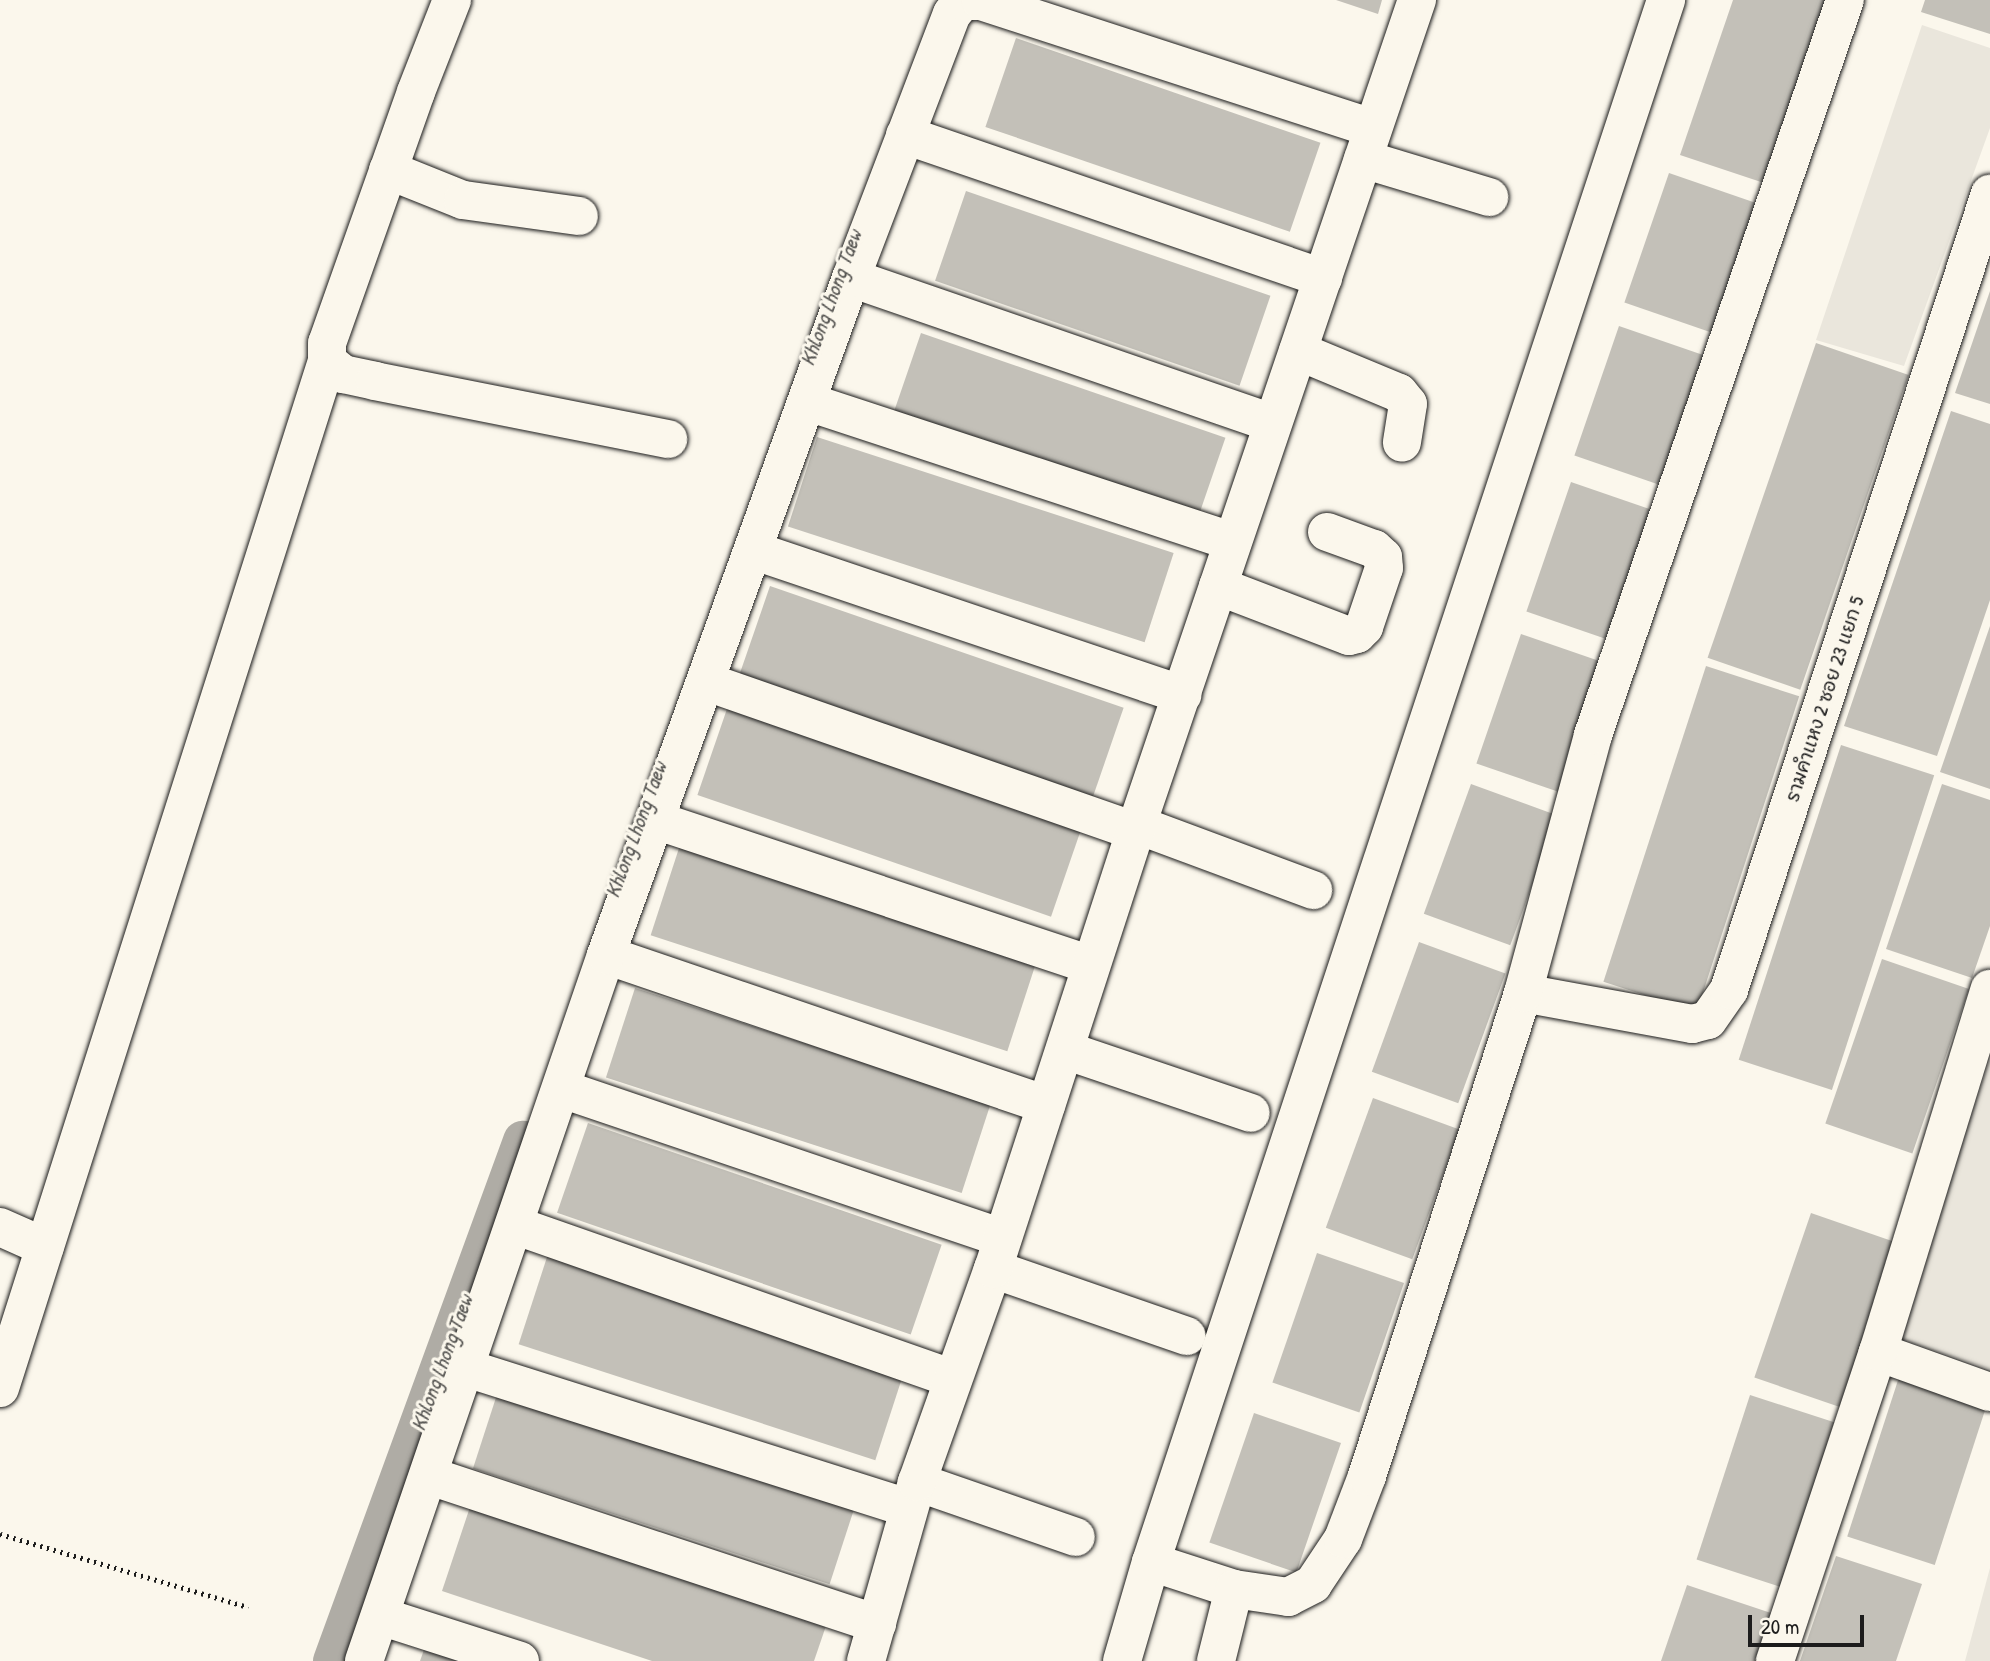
<!DOCTYPE html>
<meta charset="utf-8">
<style>
body{margin:0}
#map{position:relative;width:1990px;height:1661px;overflow:hidden;background:#fbf7ec;font-family:"Patrick Hand","Playpen Sans Thai",sans-serif}
div>[style]{position:absolute}
[style*='--x']{left:calc(var(--x)*1px);top:calc(var(--y)*1px);width:calc(var(--w)*1px);rotate:calc(var(--a)*1deg)}
.built>*{inset:0;background:#eae6dc}
.canal>*{height:40px;margin:-20px;padding:0 20px;transform-origin:20px;border-radius:20px;background:#afaca5}
.building>*{inset:0;background:#c3c0b8;transform-origin:0 0}
.path>*{height:4.5px;margin-top:-2.25px;transform-origin:0;background:repeating-linear-gradient(90deg,#1c1c1c 0 2px,transparent 0 7px)}
.roads{filter:drop-shadow(0 0 2px #1c1c1c) drop-shadow(0 0 2px #1c1c1c)}
.minor>*{height:38px;margin:-19px;padding:0 19px;transform-origin:19px;border-radius:19px;background:#fbf7ec}
span{translate:-50% -50%;white-space:nowrap;text-align:center;line-height:1.15;-webkit-text-stroke:6px #fbf7ec;paint-order:stroke}
.street-label{font-size:19px;color:#1c1c1c}
.water-label{font-size:21px;color:#575653;font-style:italic}
.scale{position:absolute;left:1748px;top:1615px;width:116px;height:32px;box-sizing:border-box;border:4px solid #1c1c1c;border-top:0;padding-left:9px;font-size:21px;line-height:24px;white-space:nowrap;color:#1c1c1c;-webkit-text-stroke:5px #fbf7ec;paint-order:stroke}
</style>
<div id="map">
<div class="built">
<i style="clip-path:polygon(1922px 25px,1990px 48px,1990px 128px,1904px 366px,1816px 340px)"></i>
<i style="clip-path:polygon(1990px 1059px,1990px 1369px,1897px 1338px)"></i>
<i style="clip-path:polygon(1990px 1568px,1990px 1661px,1965px 1661px)"></i>
</div>
<div class="canal">
<i style="--x:333;--y:1661;--w:554;--a:-69.93"></i>
</div>
<div class="building">
<i style="clip-path:polygon(1336px 0,1382px 0,1378px 14px)"></i>
<i style="clip-path:polygon(1733px 0,1836px 0,1773px 186px,1680px 155px)"></i>
<i style="clip-path:polygon(1925px 0,1990px 0,1990px 34px,1921px 12px)"></i>
<i style="left:1016px;top:38px;width:322px;height:94px;rotate:19deg"></i>
<i style="left:1669px;top:173px;width:92px;height:137px;rotate:19deg"></i>
<i style="left:966px;top:191px;width:322px;height:95px;rotate:19deg"></i>
<i style="clip-path:polygon(1990px 291px,1990px 404px,1955px 393px)"></i>
<i style="left:1619px;top:326px;width:92px;height:137px;rotate:19deg"></i>
<i style="left:921px;top:333px;width:322px;height:93px;rotate:19deg"></i>
<i style="left:1816px;top:343px;width:98px;height:333px;rotate:19deg"></i>
<i style="clip-path:polygon(1951px 411px,1990px 424px,1990px 600px,1937px 756px,1844px 726px)"></i>
<i style="left:817px;top:437px;width:375px;height:94px;rotate:18deg"></i>
<i style="left:1571px;top:482px;width:92px;height:137px;rotate:19deg"></i>
<i style="left:770px;top:586px;width:374px;height:95px;rotate:19deg"></i>
<i style="clip-path:polygon(1990px 626px,1990px 789px,1940px 772px)"></i>
<i style="left:1521px;top:634px;width:92px;height:137px;rotate:19deg"></i>
<i style="left:1706px;top:666px;width:98px;height:332px;rotate:18deg"></i>
<i style="left:728px;top:706px;width:374px;height:94px;rotate:19deg"></i>
<i style="left:1841px;top:745px;width:98px;height:331px;rotate:18deg"></i>
<i style="left:1471px;top:784px;width:92px;height:138px;rotate:20deg"></i>
<i style="clip-path:polygon(1942px 784px,1990px 800px,1990px 926px,1972px 978px,1886px 949px)"></i>
<i style="left:680px;top:845px;width:375px;height:95px;rotate:18deg"></i>
<i style="left:1419px;top:942px;width:92px;height:138px;rotate:20deg"></i>
<i style="left:1882px;top:959px;width:92px;height:174px;rotate:19deg"></i>
<i style="left:635px;top:988px;width:374px;height:94px;rotate:18deg"></i>
<i style="left:1373px;top:1098px;width:92px;height:138px;rotate:20deg"></i>
<i style="left:588px;top:1123px;width:374px;height:95px;rotate:19deg"></i>
<i style="left:1811px;top:1213px;width:91px;height:174px;rotate:19deg"></i>
<i style="left:1317px;top:1253px;width:92px;height:137px;rotate:19deg"></i>
<i style="left:548px;top:1254px;width:375px;height:95px;rotate:18deg"></i>
<i style="left:1901px;top:1371px;width:92px;height:174px;rotate:18deg"></i>
<i style="left:502px;top:1379px;width:375px;height:94px;rotate:18deg"></i>
<i style="left:1750px;top:1395px;width:91px;height:173px;rotate:18deg"></i>
<i style="left:1254px;top:1413px;width:92px;height:137px;rotate:19deg"></i>
<i style="clip-path:polygon(472px 1501px,828px 1620px,814px 1661px,652px 1661px,442px 1591px)"></i>
<i style="clip-path:polygon(1836px 1556px,1922px 1584px,1896px 1661px,1800px 1661px)"></i>
<i style="clip-path:polygon(1687px 1585px,1774px 1614px,1758px 1661px,1661px 1661px)"></i>
<i style="clip-path:polygon(426px 1644px,476px 1661px,420px 1661px)"></i>
</div>
<div class="path">
<i style="--x:0;--y:1534;--w:259;--a:16.4"></i>
</div>
<div class="roads">
<div class="minor">
<i style="--x:452;--y:0;--w:99;--a:111.4"></i>
<i style="--x:416;--y:92;--w:266;--a:109.5"></i>
<i style="--x:327;--y:343;--w:18;--a:90"></i>
<i style="--x:327;--y:361;--w:21;--a:39"></i>
<i style="--x:343;--y:374;--w:33;--a:12"></i>
<i style="--x:375;--y:381;--w:299;--a:11.2"></i>
<i style="--x:905;--y:135;--w:442;--a:18.9"></i>
<i style="--x:1363;--y:159;--w:132;--a:16.8"></i>
<i style="--x:388;--y:170;--w:81;--a:21.8"></i>
<i style="--x:463;--y:200;--w:117;--a:7.9"></i>
<i style="--x:851;--y:278;--w:446;--a:19"></i>
<i style="--x:1298;--y:351;--w:109;--a:22.6"></i>
<i style="--x:1399;--y:393;--w:14;--a:51"></i>
<i style="--x:1408;--y:404;--w:39;--a:99"></i>
<i style="--x:808;--y:402;--w:447;--a:18.2"></i>
<i style="--x:755;--y:551;--w:451;--a:18.6"></i>
<i style="--x:1218;--y:586;--w:140;--a:20.9"></i>
<i style="--x:1349;--y:636;--w:8;--a:-14"></i>
<i style="--x:1357;--y:634;--w:10;--a:-45"></i>
<i style="--x:1364;--y:627;--w:62;--a:-71.3"></i>
<i style="--x:1384;--y:568;--w:11;--a:-95"></i>
<i style="--x:1383;--y:557;--w:12;--a:-138"></i>
<i style="--x:1374;--y:549;--w:50;--a:-160.1"></i>
<i style="--x:707;--y:682;--w:453;--a:19.2"></i>
<i style="--x:655;--y:820;--w:459;--a:18.4"></i>
<i style="--x:1138;--y:825;--w:187;--a:20.4"></i>
<i style="--x:606;--y:955;--w:465;--a:18.8"></i>
<i style="--x:1523;--y:993;--w:172;--a:10.4"></i>
<i style="--x:1692;--y:1024;--w:16;--a:-14"></i>
<i style="--x:1708;--y:1020;--w:37;--a:-55"></i>
<i style="--x:1729;--y:990;--w:838;--a:-71.85"></i>
<i style="--x:1065;--y:1050;--w:196;--a:18.7"></i>
<i style="--x:562;--y:1089;--w:465;--a:18.7"></i>
<i style="--x:514;--y:1225;--w:464;--a:19.3"></i>
<i style="--x:0;--y:1227;--w:49;--a:24"></i>
<i style="--x:993;--y:1269;--w:205;--a:19.1"></i>
<i style="--x:1878;--y:1352;--w:119;--a:19.7"></i>
<i style="--x:463;--y:1367;--w:467;--a:17.6"></i>
<i style="--x:0;--y:1388;--w:1078;--a:-72.34"></i>
<i style="--x:430;--y:1476;--w:471;--a:18.3"></i>
<i style="--x:917;--y:1482;--w:168;--a:19.1"></i>
<i style="--x:1151;--y:1562;--w:87;--a:18"></i>
<i style="--x:1234;--y:1589;--w:55;--a:8.4"></i>
<i style="--x:1288;--y:1597;--w:28;--a:-27"></i>
<i style="--x:1313;--y:1584;--w:54;--a:-56.3"></i>
<i style="--x:1343;--y:1539;--w:67;--a:-69.1"></i>
<i style="--x:1367;--y:1476;--w:508;--a:-72.1"></i>
<i style="--x:1523;--y:993;--w:267;--a:-74.8"></i>
<i style="--x:1593;--y:735;--w:777;--a:-71.08"></i>
<i style="--x:380;--y:1616;--w:147;--a:17.8"></i>
<i style="--x:364;--y:1661;--w:746;--a:-71.08"></i>
<i style="--x:606;--y:955;--w:720;--a:-70.11"></i>
<i style="--x:851;--y:278;--w:283;--a:-69.1"></i>
<i style="--x:952;--y:14;--w:17;--a:-50"></i>
<i style="--x:963;--y:1;--w:18;--a:0"></i>
<i style="--x:981;--y:1;--w:412;--a:18"></i>
<i style="--x:866;--y:1661;--w:186;--a:-74.1"></i>
<i style="--x:917;--y:1482;--w:226;--a:-70.4"></i>
<i style="--x:993;--y:1269;--w:460;--a:-72"></i>
<i style="--x:1135;--y:831;--w:878;--a:-71.26"></i>
<i style="--x:1122;--y:1661;--w:103;--a:-73.7"></i>
<i style="--x:1151;--y:1562;--w:1645;--a:-71.75"></i>
<i style="--x:1216;--y:1661;--w:74;--a:-76"></i>
<i style="--x:1775;--y:1661;--w:326;--a:-71.6"></i>
<i style="--x:1878;--y:1352;--w:380;--a:-72.9"></i>
</div>
</div>
<div class="street-label">
<span style="left:1825px;top:699px;rotate:-72deg">รามคำแหง 2 ซอย 23 แยก 5</span>
</div>
<div class="water-label">
<span style="left:831px;top:298px;rotate:-70deg">Khlong Lhong Taew</span>
<span style="left:636px;top:830px;rotate:-70deg">Khlong Lhong Taew</span>
<span style="left:442px;top:1363px;rotate:-70deg">Khlong Lhong Taew</span>
</div>
<div class="scale">20 m</div>
</div>
